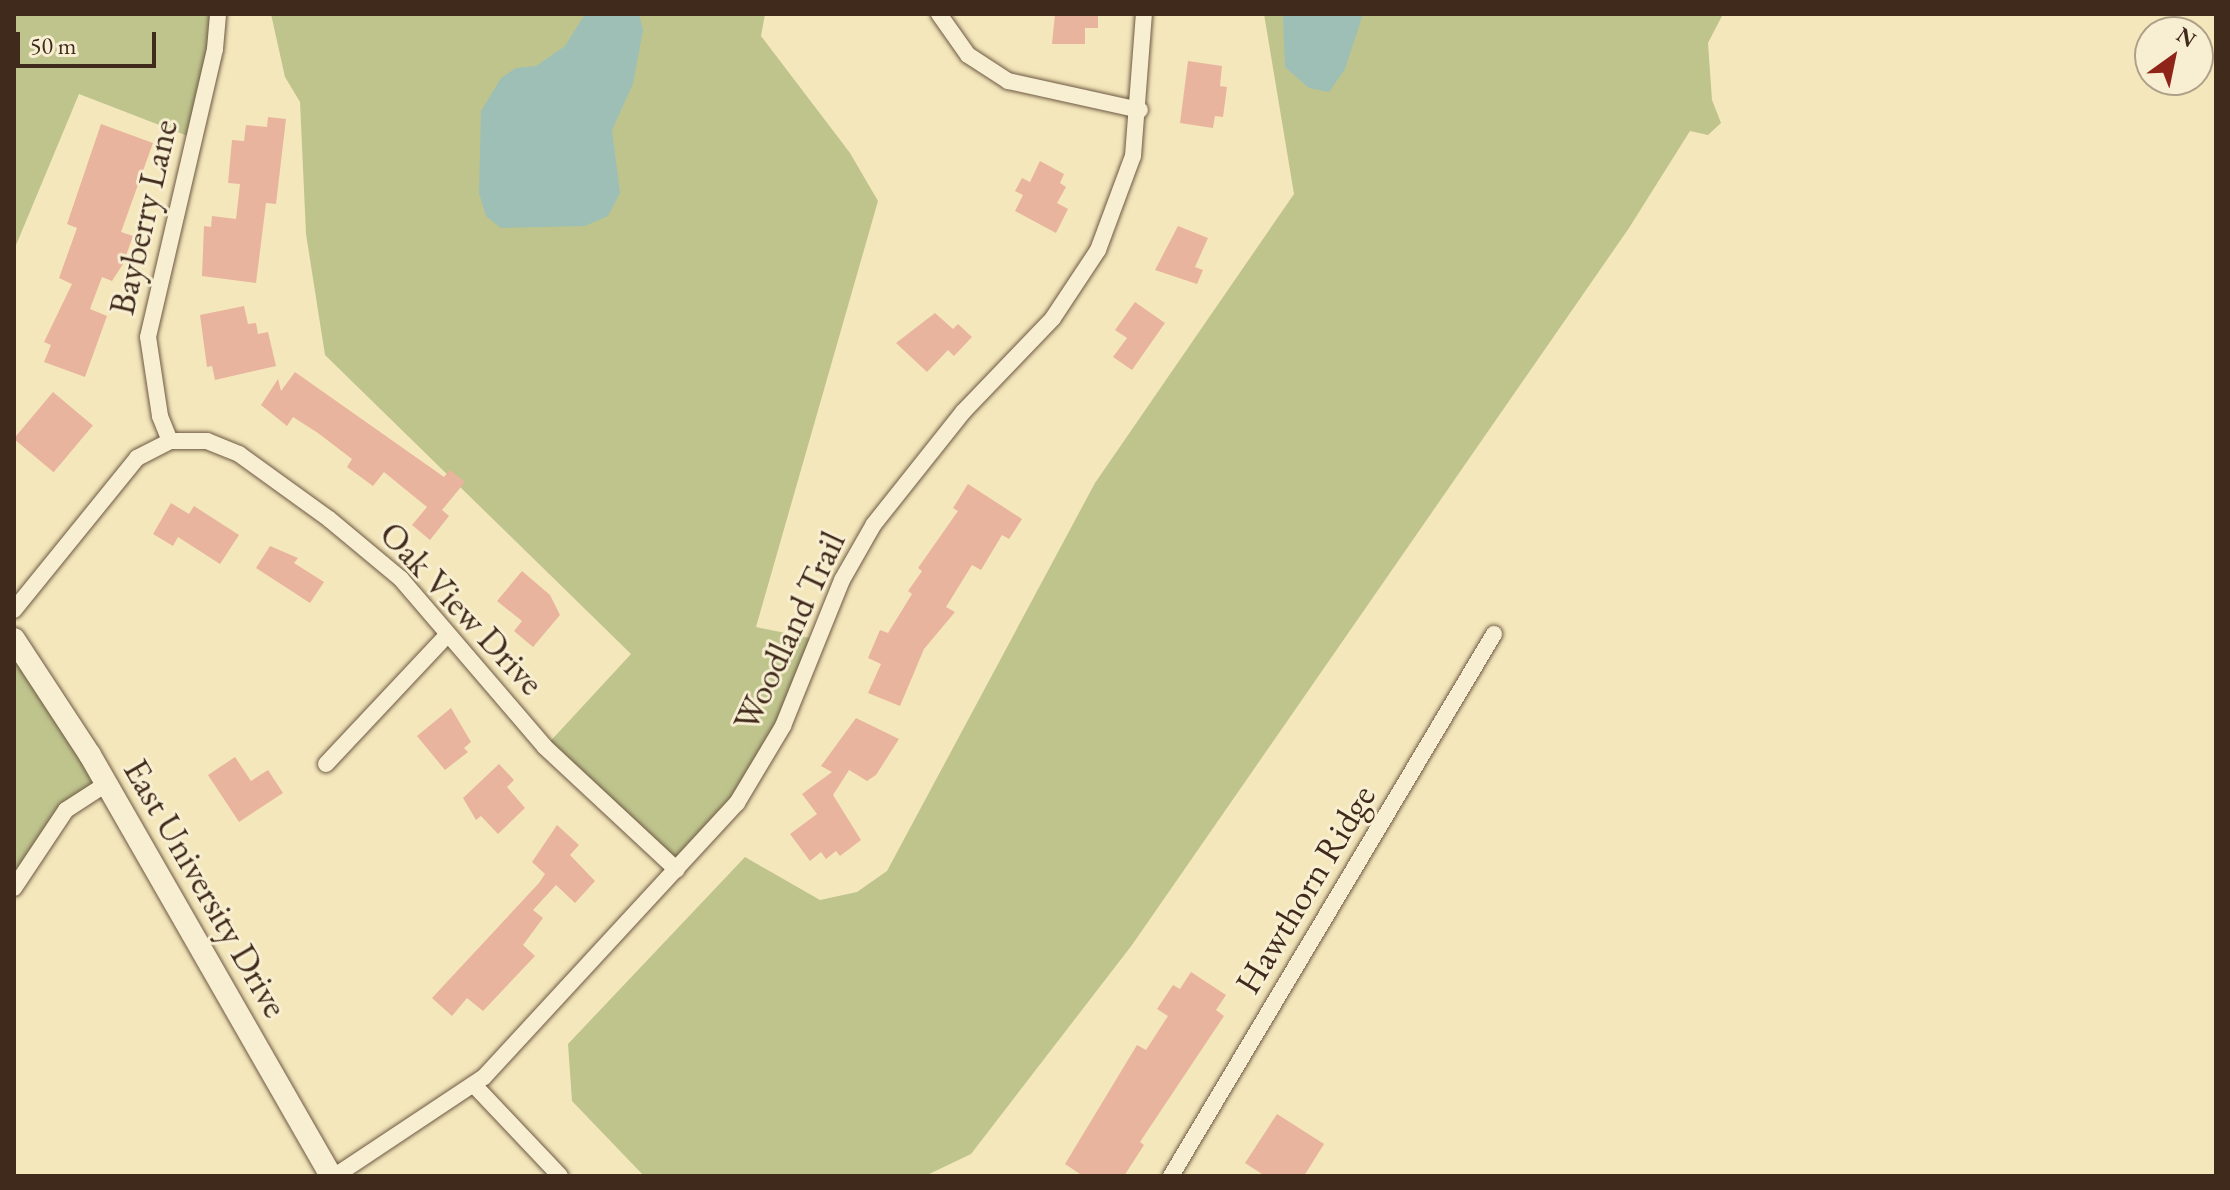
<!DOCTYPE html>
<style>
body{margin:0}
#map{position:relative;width:2230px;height:1190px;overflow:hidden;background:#f4e7bb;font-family:"EB Garamond",serif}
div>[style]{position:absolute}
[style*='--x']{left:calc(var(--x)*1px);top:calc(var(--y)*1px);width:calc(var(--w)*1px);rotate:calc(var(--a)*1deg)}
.green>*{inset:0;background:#bfc48d}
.water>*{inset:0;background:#9dbfb6}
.building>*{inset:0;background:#e9b49d;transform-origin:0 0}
.roads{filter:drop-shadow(0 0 2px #6d5943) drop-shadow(0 0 2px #6d5943)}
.minor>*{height:16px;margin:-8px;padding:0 8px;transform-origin:8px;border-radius:8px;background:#f8efd3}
.secondary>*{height:22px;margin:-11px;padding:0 11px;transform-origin:11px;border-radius:11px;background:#f8efd3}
span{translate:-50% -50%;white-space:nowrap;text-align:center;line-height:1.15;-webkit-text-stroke:6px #f8efd3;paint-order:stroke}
.street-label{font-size:36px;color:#402a1b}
.frame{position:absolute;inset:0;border:16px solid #402a1b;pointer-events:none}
.north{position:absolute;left:2134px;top:16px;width:80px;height:80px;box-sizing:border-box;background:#f8efd3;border:2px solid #aea089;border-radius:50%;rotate:33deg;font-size:22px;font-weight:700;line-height:32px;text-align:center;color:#402a1b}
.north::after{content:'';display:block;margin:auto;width:28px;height:36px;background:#8f2418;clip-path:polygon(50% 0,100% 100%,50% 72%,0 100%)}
.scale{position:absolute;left:16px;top:32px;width:140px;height:36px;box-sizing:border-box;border:4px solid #402a1b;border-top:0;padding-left:10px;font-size:24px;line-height:28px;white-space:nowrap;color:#402a1b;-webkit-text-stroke:6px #f8efd3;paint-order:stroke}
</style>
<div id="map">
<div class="green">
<i style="clip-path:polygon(14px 14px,217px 14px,193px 138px,79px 94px,14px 250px)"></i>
<i style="clip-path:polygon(271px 14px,765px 14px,761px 36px,850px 153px,878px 201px,756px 627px,815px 639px,754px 778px,677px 870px,545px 747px,631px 654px,325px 355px,306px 234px,300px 102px,285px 77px)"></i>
<i style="clip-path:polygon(1264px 14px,1723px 14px,1708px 43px,1712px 100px,1721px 123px,1708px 135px,1690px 131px,1629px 228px,1132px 945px,971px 1154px,925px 1176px,644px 1176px,572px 1101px,568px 1044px,745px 857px,820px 900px,857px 892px,887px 871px,1095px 483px,1294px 194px)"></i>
<i style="clip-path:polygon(14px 639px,106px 784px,92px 791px,14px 888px)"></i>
</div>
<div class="water">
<i style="clip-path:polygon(585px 14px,639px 14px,643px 30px,633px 84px,612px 130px,620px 193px,608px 216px,585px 226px,501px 228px,486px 216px,479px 193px,481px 111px,501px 78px,516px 68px,536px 66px,565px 46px)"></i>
<i style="clip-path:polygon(1283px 14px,1363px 14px,1345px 69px,1329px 92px,1309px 88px,1285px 67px)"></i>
</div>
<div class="building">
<i style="clip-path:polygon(1055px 14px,1098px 14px,1098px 28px,1085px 28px,1085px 44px,1052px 44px)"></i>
<i style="clip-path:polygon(1188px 61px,1222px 66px,1220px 86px,1227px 87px,1223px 117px,1215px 116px,1213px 128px,1180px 123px)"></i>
<i style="clip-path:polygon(268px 117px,286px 119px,276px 204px,266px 203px,256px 283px,202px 276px,204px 226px,211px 227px,212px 216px,236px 219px,240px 184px,228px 183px,232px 140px,244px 141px,246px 125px,267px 127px)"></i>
<i style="clip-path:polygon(101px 124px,153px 143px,121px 232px,133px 236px,123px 264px,112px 281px,102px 277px,90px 309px,107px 316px,85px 377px,44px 362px,51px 345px,44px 342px,72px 284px,59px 278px,77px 228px,67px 224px)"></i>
<i style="clip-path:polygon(1040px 161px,1064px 174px,1060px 183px,1066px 187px,1057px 203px,1068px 209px,1056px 233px,1015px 211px,1023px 195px,1015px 191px,1022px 178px,1030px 182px)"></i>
<i style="clip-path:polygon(1178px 226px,1208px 238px,1195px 267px,1203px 270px,1197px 284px,1155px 270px)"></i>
<i style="clip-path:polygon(1135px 302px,1165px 323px,1132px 370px,1113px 357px,1127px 338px,1115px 330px)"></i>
<i style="clip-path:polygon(244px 306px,248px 324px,256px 323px,258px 334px,268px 332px,276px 366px,215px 380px,212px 366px,207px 367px,200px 315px)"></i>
<i style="clip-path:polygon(935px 313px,953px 329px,958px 324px,972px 337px,954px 356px,948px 350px,927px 372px,896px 343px)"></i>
<i style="clip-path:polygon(295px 372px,444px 477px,450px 470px,465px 482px,442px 510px,449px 516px,430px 540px,412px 525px,427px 507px,384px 472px,373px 486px,347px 467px,352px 459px,318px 433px,293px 417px,287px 426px,261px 405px,278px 379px,281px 391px)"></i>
<i style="left:53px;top:392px;width:52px;height:61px;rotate:40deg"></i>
<i style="clip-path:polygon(968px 484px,1022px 519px,1009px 539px,1002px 535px,981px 570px,972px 565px,946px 607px,955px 612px,924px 649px,900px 706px,868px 693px,881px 664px,868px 658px,880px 630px,888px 633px,912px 594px,908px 591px,922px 571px,918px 568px,958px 511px,953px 508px)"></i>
<i style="clip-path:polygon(171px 503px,189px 514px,194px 506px,239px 535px,220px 564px,178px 537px,173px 546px,153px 534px)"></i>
<i style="clip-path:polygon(270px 546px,298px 558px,294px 563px,324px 582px,310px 603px,256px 568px)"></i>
<i style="clip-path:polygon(522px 571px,550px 595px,560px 615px,533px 647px,514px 631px,522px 621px,497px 601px)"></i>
<i style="clip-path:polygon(451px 708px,471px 742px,464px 748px,468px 752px,445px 770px,417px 736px)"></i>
<i style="clip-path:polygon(856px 718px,899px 739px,876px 775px,867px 781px,849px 770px,833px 795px,861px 840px,840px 856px,836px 851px,826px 859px,821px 852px,810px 861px,790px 834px,817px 814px,802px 794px,832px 772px,821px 766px)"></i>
<i style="clip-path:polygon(235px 757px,251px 781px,268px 770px,283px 793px,239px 822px,208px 775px)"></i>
<i style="clip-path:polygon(499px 764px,514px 780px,507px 787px,525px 808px,498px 834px,481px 816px,476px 820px,463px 798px)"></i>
<i style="clip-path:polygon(557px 825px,579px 845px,570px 855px,595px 881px,575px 903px,556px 885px,533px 910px,543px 918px,523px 945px,535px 956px,483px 1011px,467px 998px,452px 1016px,432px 998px,539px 883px,545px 874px,532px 862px)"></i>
<i style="clip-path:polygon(1191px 972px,1226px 995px,1216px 1010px,1224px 1016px,1140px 1142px,1144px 1145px,1124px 1176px,1083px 1176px,1065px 1164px,1137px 1045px,1146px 1050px,1168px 1016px,1157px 1009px,1173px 985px,1180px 989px)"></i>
<i style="clip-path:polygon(1277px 1114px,1324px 1144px,1304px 1176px,1265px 1176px,1245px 1163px)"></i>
</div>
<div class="roads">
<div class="minor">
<i style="--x:939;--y:14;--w:50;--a:54.7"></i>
<i style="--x:968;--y:55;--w:48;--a:33"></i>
<i style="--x:1008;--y:81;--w:135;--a:12.4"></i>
<i style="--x:170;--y:441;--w:27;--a:-112"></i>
<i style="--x:160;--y:416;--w:80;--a:-98.6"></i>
<i style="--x:148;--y:337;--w:296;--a:-76.9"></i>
<i style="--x:215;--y:49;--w:35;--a:-85"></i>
<i style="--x:14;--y:610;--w:196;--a:-51"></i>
<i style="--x:137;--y:458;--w:37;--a:-27"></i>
<i style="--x:170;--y:441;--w:37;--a:0"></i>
<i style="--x:207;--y:441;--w:35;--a:22"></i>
<i style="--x:239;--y:454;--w:111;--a:35.8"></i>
<i style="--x:329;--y:519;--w:94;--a:39.8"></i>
<i style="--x:401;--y:579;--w:221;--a:49.4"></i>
<i style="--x:545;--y:747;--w:180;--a:43"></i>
<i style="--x:326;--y:764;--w:178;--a:-46.8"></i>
<i style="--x:14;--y:888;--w:94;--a:-56.3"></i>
<i style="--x:66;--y:810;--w:48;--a:-33"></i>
<i style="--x:474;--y:1085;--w:125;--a:46.6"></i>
<i style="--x:335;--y:1176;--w:179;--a:-33.6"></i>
<i style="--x:484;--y:1077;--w:373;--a:-47.3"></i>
<i style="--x:737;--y:803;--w:90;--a:-59.1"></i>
<i style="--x:783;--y:726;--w:157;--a:-68"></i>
<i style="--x:842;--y:580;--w:64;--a:-60.3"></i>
<i style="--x:874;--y:524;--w:143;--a:-51.5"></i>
<i style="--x:963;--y:412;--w:130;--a:-46.2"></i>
<i style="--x:1053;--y:318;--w:82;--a:-56.5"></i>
<i style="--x:1098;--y:250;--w:100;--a:-69.6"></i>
<i style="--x:1133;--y:156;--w:142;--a:-85.6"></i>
<i style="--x:1171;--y:1176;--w:631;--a:-59.21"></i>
</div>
<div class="secondary">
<i style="--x:14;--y:639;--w:139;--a:56.8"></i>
<i style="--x:90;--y:755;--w:485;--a:60.2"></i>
</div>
</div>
<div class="street-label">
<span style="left:143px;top:217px;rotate:-77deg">Bayberry Lane</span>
<span style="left:462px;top:608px;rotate:47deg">Oak View Drive</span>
<span style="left:789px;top:631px;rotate:-65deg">Woodland Trail</span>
<span style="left:206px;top:888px;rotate:60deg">East University Drive</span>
<span style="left:1305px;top:889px;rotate:-59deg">Hawthorn Ridge</span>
</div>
<div class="frame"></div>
<div class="north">N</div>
<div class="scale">50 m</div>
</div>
